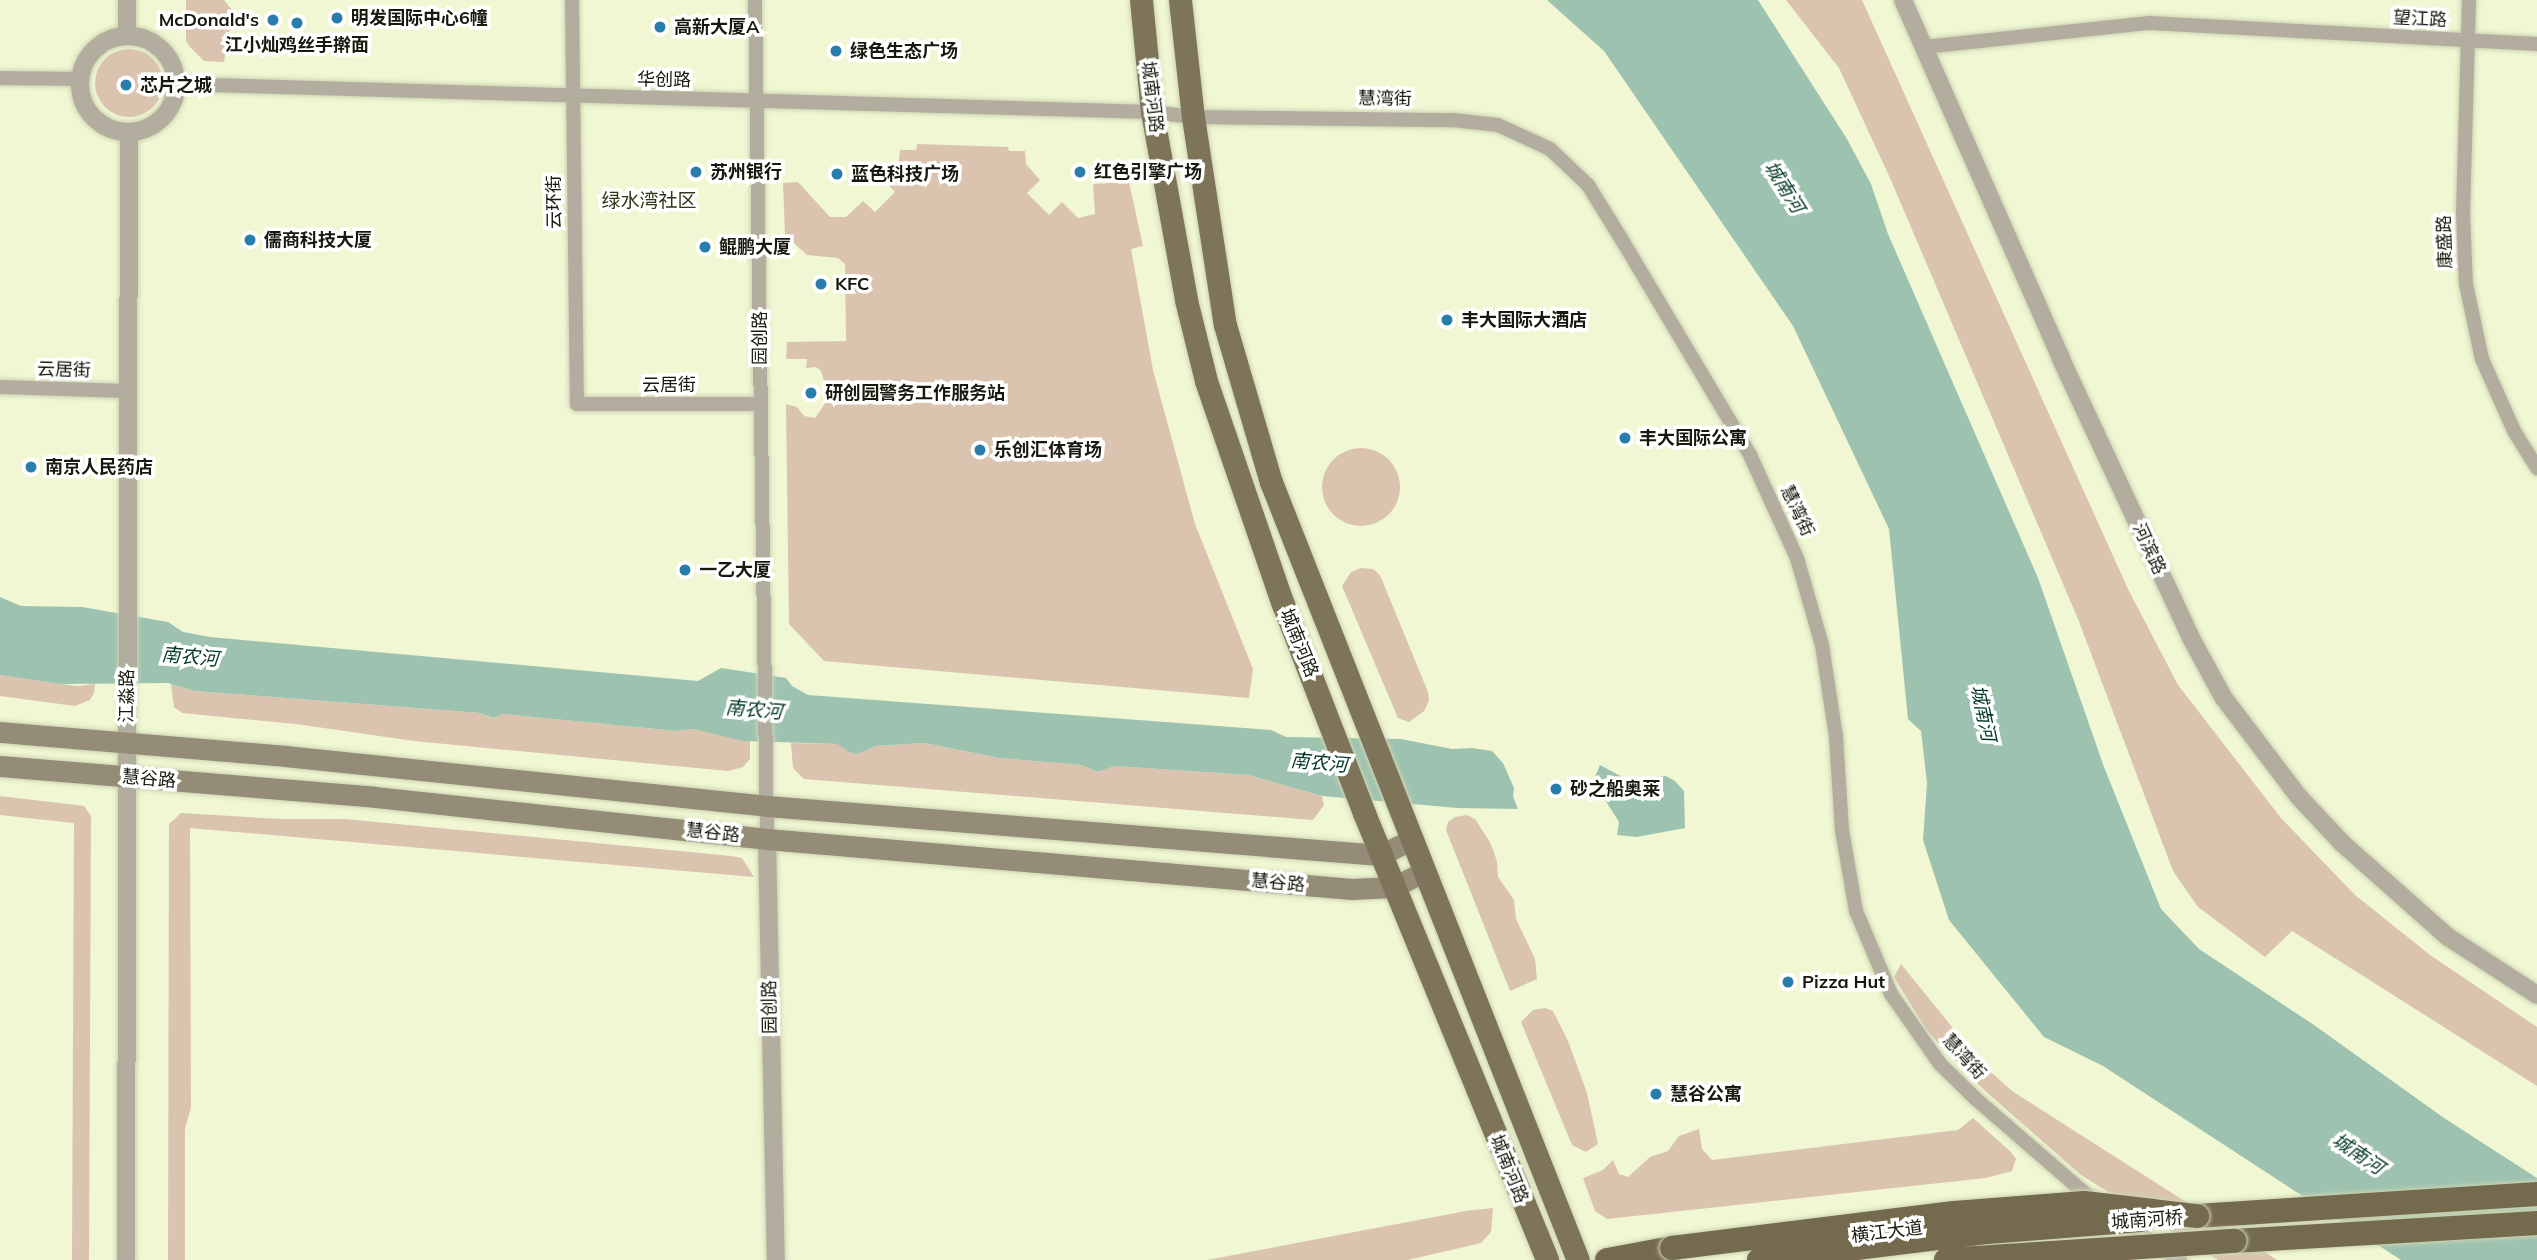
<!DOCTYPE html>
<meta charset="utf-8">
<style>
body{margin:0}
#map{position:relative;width:2537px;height:1260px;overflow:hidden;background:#f0f7d2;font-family:Mulish,"Noto Sans SC",sans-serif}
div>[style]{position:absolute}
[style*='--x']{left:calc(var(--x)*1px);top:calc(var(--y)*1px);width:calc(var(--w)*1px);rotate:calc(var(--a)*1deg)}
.green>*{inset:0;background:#dac4af}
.round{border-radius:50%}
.water>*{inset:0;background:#9dc3b0}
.roads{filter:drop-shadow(0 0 2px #cdd3b2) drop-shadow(0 0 2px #cdd3b2)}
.minor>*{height:14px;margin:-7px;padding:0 7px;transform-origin:7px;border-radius:7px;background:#b3ad9f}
.tertiary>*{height:18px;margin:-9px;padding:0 9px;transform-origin:9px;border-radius:9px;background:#b3ad9f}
.tertiary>.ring{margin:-9px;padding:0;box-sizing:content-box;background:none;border:18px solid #b3ad9f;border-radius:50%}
.secondary>*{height:21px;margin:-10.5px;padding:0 10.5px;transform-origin:10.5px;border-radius:10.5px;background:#948c76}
.primary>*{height:23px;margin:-11.5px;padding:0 11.5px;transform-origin:11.5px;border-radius:11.5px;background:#7e7459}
.trunk>*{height:24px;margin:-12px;padding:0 12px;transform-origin:12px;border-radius:12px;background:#746a4d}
.bridges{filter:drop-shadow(0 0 2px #cdd3b2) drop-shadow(0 0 2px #cdd3b2)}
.trunk-bridge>*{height:24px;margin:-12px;padding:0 12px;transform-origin:12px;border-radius:12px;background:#746a4d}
.dots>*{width:19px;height:19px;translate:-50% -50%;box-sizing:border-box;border:4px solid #fff;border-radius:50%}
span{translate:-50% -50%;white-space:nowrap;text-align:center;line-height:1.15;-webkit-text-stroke:7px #fff;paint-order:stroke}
.poi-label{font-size:18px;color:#17190c;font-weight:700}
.left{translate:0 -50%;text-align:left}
.right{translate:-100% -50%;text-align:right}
.street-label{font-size:18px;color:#17190c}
.water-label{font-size:19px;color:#023826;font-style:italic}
.neighbourhood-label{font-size:19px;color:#323618}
</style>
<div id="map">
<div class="green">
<i style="clip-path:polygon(186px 0,224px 0,233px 11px,224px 62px,204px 61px,190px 47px,186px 41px)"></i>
<i style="clip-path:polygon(1786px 0,1862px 0,2128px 589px,2178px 685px,2281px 818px,2355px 895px,2430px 955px,2537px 1027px,2537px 1086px,2292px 931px,2265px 957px,2198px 907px,2173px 871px,2078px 619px,1890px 178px,1839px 68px)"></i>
<i class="round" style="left:95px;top:49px;width:68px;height:68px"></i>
<i style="clip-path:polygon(917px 144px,1008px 147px,1009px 151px,1025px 151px,1026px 164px,1040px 180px,1027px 193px,1049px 215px,1062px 202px,1078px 218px,1095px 214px,1093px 184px,1129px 182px,1143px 246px,1131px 249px,1153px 370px,1195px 524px,1253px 669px,1249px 698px,824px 661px,789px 624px,786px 404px,797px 407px,804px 416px,815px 418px,826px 402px,827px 390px,821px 371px,816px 367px,806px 368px,807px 359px,786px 359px,787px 342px,846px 341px,845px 264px,838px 258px,807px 255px,785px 235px,783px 183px,798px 182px,830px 217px,846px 217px,863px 201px,875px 212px,895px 192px,884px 180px,898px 168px,900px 150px,916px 150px)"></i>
<i class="round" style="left:1322px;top:448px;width:78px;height:78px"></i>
<i style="clip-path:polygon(1361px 568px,1373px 569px,1380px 575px,1428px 692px,1429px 701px,1424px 711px,1409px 722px,1398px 718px,1342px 586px,1351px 572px)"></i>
<i style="clip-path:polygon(0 675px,77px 686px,95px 684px,94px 693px,90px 700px,75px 706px,0 696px)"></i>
<i style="clip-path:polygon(171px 684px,194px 691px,480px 713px,493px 718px,504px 714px,676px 731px,693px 729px,750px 741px,750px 759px,743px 767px,728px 771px,414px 741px,296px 724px,182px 713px,174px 707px)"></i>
<i style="clip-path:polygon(791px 743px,837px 744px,858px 754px,875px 746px,924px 743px,999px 758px,1081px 765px,1098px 772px,1115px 766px,1248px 775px,1322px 796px,1324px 805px,1313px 820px,804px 779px,793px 768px)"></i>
<i style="clip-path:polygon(0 796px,84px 806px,91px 816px,89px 1260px,72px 1260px,74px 823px,0 815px)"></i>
<i style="clip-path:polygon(181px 813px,280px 819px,345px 819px,731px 856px,742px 858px,754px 877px,190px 828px,191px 1107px,185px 1129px,185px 1260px,168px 1260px,169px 824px)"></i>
<i style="clip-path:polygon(1467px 815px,1475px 819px,1490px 842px,1497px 861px,1498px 877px,1514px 900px,1516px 919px,1535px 959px,1537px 979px,1510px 991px,1446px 830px,1448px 822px,1455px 817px)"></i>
<i style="clip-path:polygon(1901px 964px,1982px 1064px,2012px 1091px,2277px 1260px,2218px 1260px,2081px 1175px,1982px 1088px,1927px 1031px,1894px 977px)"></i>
<i style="clip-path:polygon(1545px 1008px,1553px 1011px,1568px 1041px,1587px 1093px,1598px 1144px,1586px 1152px,1572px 1145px,1521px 1022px,1533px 1010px)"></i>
<i style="clip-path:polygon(1973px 1118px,2011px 1152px,2016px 1159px,2012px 1171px,1986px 1178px,1607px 1219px,1595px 1211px,1583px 1178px,1603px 1170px,1613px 1160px,1619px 1174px,1628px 1177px,1650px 1157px,1668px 1151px,1679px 1136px,1699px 1129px,1702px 1149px,1712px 1160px,1958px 1130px)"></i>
<i style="clip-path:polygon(1493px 1208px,1491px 1232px,1481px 1243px,1408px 1260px,1207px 1260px,1466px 1211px)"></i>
</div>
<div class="water">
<i style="clip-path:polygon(1547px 0,1758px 0,1847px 139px,1871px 184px,1888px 234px,2038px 578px,2104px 767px,2161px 909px,2199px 949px,2314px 1025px,2444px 1118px,2537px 1178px,2537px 1260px,2401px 1260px,2103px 1066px,2044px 1037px,1949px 920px,1923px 840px,1927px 783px,1921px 731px,1908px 719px,1889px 529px,1793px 326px,1604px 51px)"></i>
<i style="clip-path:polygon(0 597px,21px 606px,82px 607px,168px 622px,183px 632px,210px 637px,698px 681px,721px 668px,786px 678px,792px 686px,808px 695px,1271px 730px,1286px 737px,1401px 739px,1452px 749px,1472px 748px,1492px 751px,1503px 763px,1514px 788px,1513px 796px,1518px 809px,1457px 808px,1322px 796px,1248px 775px,1115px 766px,1098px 772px,1081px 765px,999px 758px,924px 743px,875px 746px,858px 754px,849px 752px,837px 744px,743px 741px,693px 729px,676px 731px,504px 714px,493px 718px,480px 713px,194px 691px,168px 683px,61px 684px,0 675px)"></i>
<i style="clip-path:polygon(1600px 765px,1626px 779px,1666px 776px,1675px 781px,1684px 791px,1685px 828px,1637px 837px,1617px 835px,1619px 822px,1597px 787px,1595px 777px)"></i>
</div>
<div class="roads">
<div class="minor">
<i style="--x:572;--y:0;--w:404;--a:89.3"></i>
<i style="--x:577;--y:404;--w:183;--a:0"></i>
<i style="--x:755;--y:0;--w:839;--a:89.18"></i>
<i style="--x:2469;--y:0;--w:213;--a:91.6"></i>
<i style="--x:2463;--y:213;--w:71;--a:87.6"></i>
<i style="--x:2466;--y:284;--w:77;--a:78"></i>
<i style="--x:2482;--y:359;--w:79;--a:66"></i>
<i style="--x:2514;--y:431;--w:44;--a:58.1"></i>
<i style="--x:1924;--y:47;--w:227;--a:-6.1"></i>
<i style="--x:2150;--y:23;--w:388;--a:3.1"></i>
<i style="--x:0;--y:78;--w:80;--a:0.7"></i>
<i style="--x:176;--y:84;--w:976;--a:1.64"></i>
<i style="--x:1152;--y:112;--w:41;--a:7"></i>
<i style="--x:1193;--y:117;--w:260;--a:0.7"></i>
<i style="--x:1453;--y:120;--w:45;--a:6.3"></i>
<i style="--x:1498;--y:125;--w:57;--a:24.8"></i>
<i style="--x:1550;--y:149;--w:52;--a:43.5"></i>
<i style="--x:1588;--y:185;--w:65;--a:58.3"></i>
<i style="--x:1622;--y:240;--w:250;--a:59.2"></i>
<i style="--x:1750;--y:455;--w:113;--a:65.5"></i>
<i style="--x:1797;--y:558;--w:91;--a:74"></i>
<i style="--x:1822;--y:645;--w:93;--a:81.3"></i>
<i style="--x:1836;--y:737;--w:93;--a:86.3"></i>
<i style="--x:1842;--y:830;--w:82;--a:80.2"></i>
<i style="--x:1856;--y:911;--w:90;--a:67.1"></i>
<i style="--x:1891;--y:994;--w:85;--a:55"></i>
<i style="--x:1940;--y:1064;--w:50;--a:44.2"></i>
<i style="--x:1976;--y:1099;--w:157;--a:40.9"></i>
<i style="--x:0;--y:387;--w:126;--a:1.8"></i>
<i style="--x:2122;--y:1222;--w:69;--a:33.2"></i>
</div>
<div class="tertiary">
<i style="--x:1903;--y:0;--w:392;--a:66.2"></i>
<i style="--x:2061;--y:359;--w:308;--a:65"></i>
<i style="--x:2191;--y:638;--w:67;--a:61.5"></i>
<i style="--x:2223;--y:697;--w:126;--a:52.8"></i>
<i style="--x:2299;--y:797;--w:63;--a:46.9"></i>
<i style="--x:2342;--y:843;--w:142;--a:41.6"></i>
<i style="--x:2448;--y:937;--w:106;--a:33.1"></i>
<i class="ring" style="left:80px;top:36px;width:78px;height:78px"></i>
<i style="--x:127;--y:36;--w:36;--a:-90"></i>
<i style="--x:767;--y:839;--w:421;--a:88.8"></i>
<i style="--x:126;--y:1260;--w:1127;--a:-89.85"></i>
</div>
<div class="secondary">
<i style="--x:0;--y:732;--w:286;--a:4.8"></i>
<i style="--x:285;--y:756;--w:485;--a:5.9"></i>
<i style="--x:767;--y:806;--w:615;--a:4.57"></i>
<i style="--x:1380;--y:855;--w:34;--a:-26"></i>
<i style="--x:0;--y:766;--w:376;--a:4.7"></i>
<i style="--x:375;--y:797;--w:394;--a:6.1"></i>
<i style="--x:767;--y:839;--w:587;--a:4.89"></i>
<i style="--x:1352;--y:889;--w:41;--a:-2.8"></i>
<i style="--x:1393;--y:887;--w:34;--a:-26"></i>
</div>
<div class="primary">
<i style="--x:1141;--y:0;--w:113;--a:84.4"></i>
<i style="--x:1152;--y:112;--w:191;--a:79.7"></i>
<i style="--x:1186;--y:300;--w:83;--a:76.1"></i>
<i style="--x:1206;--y:381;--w:236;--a:71"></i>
<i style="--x:1283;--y:604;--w:224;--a:68.8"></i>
<i style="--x:1364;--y:813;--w:483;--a:67.7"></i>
<i style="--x:1180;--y:0;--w:118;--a:83.7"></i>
<i style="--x:1193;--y:117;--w:210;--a:81.3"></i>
<i style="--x:1225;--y:325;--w:164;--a:73.7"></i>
<i style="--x:1271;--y:482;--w:836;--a:68.47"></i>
</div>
<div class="trunk">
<i style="--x:2197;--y:1216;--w:341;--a:-3.7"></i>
<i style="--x:2234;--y:1241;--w:304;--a:-3.4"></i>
<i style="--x:1607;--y:1260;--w:66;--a:-10.5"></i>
</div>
</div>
<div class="bridges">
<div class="trunk-bridge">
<i style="--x:1672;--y:1248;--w:284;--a:-7.1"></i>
<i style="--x:1954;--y:1213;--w:130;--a:-4.4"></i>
<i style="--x:2084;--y:1203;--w:114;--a:6.6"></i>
<i style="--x:1759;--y:1260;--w:231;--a:-7"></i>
<i style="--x:1988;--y:1232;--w:153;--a:-4.5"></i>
<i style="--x:1946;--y:1260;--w:289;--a:-3.8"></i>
</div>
</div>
<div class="dots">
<i style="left:337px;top:18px;background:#287dad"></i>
<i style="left:273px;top:20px;background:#287dad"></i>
<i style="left:297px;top:23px;background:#287dad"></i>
<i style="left:660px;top:27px;background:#287dad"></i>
<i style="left:836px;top:51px;background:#287dad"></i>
<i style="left:126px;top:85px;background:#287dad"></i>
<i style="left:696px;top:172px;background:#287dad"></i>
<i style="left:1080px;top:172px;background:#287dad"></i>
<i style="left:837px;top:174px;background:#287dad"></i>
<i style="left:250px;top:240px;background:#287dad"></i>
<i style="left:705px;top:247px;background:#287dad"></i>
<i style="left:821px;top:284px;background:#287dad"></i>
<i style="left:1447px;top:320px;background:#287dad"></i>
<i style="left:811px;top:393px;background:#287dad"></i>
<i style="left:1625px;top:438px;background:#287dad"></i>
<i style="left:980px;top:450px;background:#287dad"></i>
<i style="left:31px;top:467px;background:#287dad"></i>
<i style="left:685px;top:570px;background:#287dad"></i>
<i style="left:1556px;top:789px;background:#287dad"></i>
<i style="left:1788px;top:982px;background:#287dad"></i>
<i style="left:1656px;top:1094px;background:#287dad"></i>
</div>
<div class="poi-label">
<span class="left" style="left:351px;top:18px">明发国际中心6幢</span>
<span class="right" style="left:259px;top:20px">McDonald's</span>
<span class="left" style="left:674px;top:27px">高新大厦A</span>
<span style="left:297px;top:45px">江小灿鸡丝手擀面</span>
<span class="left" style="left:850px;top:51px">绿色生态广场</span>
<span class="left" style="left:140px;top:85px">芯片之城</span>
<span class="left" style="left:710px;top:172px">苏州银行</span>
<span class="left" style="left:1094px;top:172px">红色引擎广场</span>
<span class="left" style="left:851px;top:174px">蓝色科技广场</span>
<span class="left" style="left:264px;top:240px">儒商科技大厦</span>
<span class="left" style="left:719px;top:247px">鲲鹏大厦</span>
<span class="left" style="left:835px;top:284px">KFC</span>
<span class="left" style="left:1461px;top:320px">丰大国际大酒店</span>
<span class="left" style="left:825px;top:393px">研创园警务工作服务站</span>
<span class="left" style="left:1639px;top:438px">丰大国际公寓</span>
<span class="left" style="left:994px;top:450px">乐创汇体育场</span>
<span class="left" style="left:45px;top:467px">南京人民药店</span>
<span class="left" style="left:699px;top:570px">一乙大厦</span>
<span class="left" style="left:1570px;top:789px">砂之船奥莱</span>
<span class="left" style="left:1802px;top:982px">Pizza Hut</span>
<span class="left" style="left:1670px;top:1094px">慧谷公寓</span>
</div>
<div class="street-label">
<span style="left:2420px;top:19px;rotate:3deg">望江路</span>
<span style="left:664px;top:80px;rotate:1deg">华创路</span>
<span style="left:1152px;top:97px;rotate:83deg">城南河路</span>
<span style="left:1385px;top:99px;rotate:1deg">慧湾街</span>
<span style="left:554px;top:202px;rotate:-90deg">云环街</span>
<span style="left:2445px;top:242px;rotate:-92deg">康盛路</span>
<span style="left:760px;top:338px;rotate:-90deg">园创路</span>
<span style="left:64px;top:370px;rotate:2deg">云居街</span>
<span style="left:669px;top:385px">云居街</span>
<span style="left:1797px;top:511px;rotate:65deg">慧湾街</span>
<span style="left:2149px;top:549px;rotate:65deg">河滨路</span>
<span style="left:1299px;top:643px;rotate:68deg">城南河路</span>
<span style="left:127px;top:696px;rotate:-89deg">江淼路</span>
<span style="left:149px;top:779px;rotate:5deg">慧谷路</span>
<span style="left:713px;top:833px;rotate:6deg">慧谷路</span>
<span style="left:1278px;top:883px;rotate:5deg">慧谷路</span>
<span style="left:770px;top:1007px;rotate:-91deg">园创路</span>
<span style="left:1964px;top:1057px;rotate:48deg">慧湾街</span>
<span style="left:1509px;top:1169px;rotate:68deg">城南河路</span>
<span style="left:2147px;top:1220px;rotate:-4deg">城南河桥</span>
<span style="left:1887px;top:1232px;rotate:-7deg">横江大道</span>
</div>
<div class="water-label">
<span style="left:1784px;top:187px;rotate:58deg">城南河</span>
<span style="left:190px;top:657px;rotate:5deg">南农河</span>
<span style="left:754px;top:710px;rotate:5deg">南农河</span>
<span style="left:1983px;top:713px;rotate:78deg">城南河</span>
<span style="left:1319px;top:763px;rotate:5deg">南农河</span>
<span style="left:2358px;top:1154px;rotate:34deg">城南河</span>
</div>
<div class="neighbourhood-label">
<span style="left:649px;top:201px">绿水湾社区</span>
</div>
</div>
